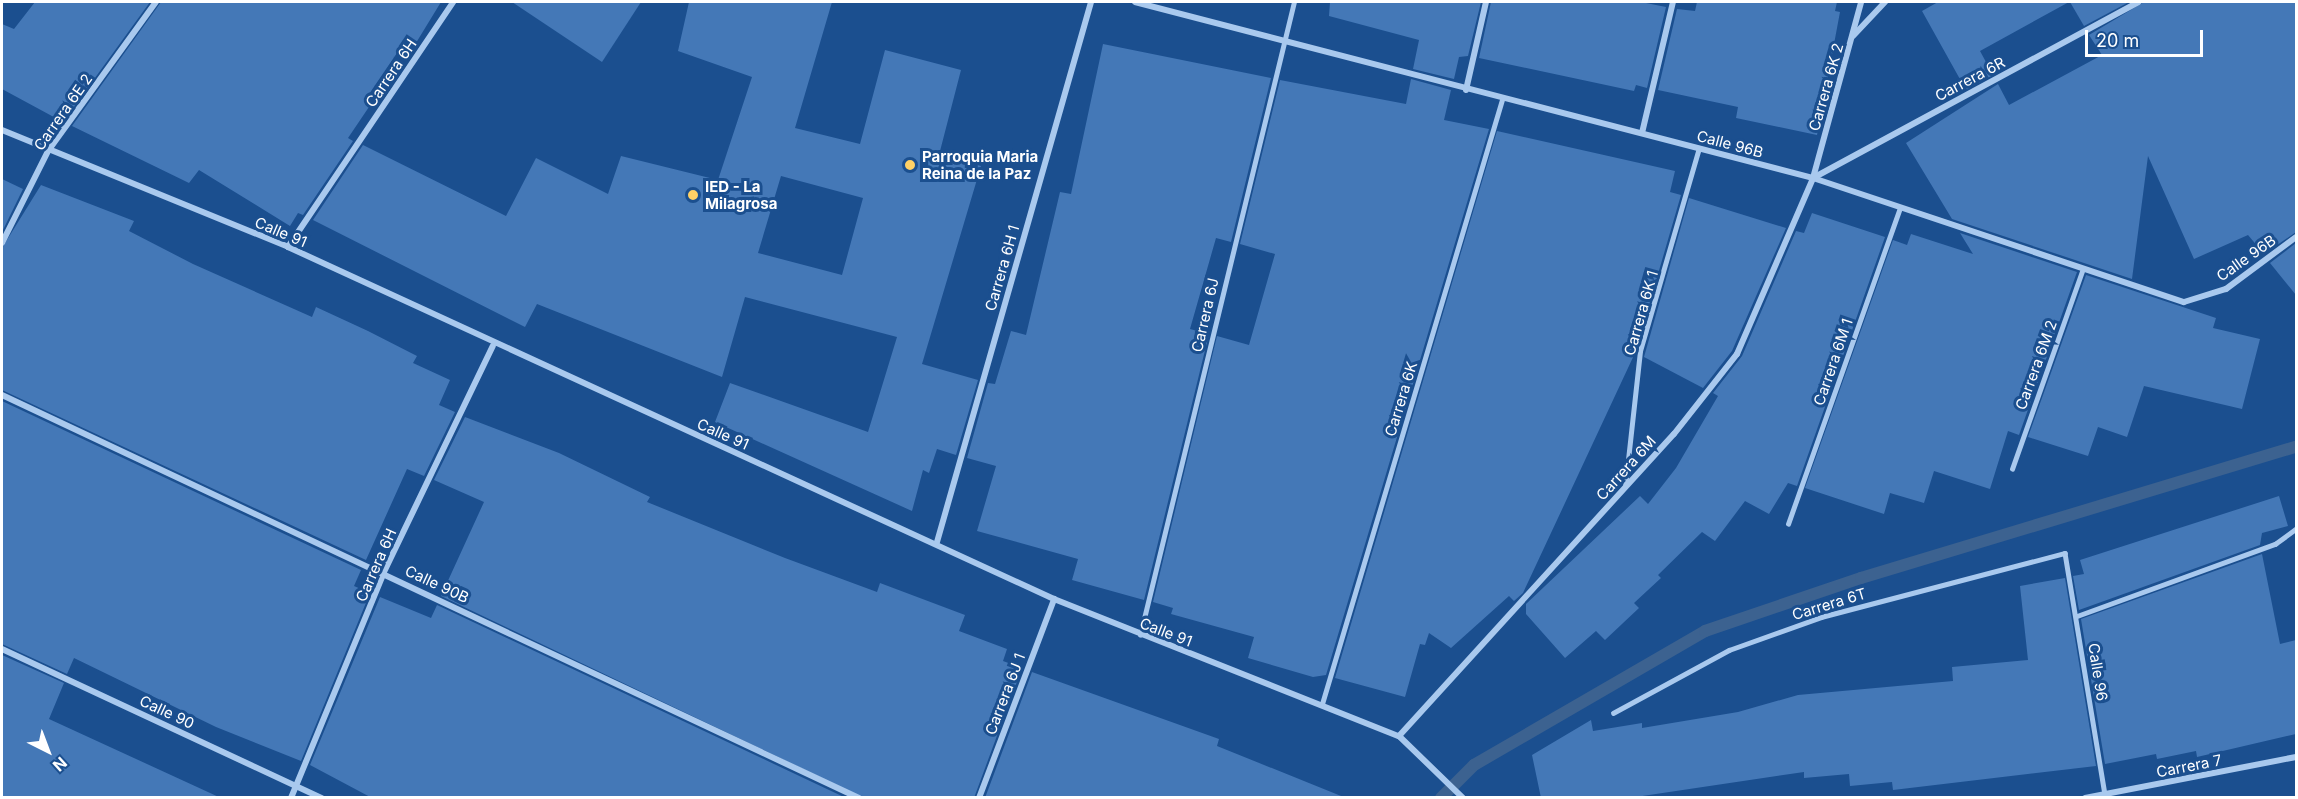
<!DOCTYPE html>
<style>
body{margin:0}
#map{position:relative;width:2298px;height:799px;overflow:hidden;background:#1b4f8f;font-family:Inter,sans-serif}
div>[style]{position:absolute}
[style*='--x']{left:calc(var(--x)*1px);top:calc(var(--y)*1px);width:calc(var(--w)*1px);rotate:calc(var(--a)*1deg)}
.stream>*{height:12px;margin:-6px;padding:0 6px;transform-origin:6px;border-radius:6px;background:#3c6290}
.building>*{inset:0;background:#4478b7}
.service>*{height:4.5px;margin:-2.25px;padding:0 2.25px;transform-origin:2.25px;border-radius:2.25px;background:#a9c9ee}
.minor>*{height:6px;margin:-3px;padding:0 3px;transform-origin:3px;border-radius:3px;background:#a9c9ee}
.dots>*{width:16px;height:16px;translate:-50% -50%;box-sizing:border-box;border:3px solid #1b4f8f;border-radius:50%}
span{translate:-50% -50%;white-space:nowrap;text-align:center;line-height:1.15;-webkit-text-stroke:6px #1b4f8f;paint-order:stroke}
.street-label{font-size:15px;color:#fff}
.poi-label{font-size:15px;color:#fff;font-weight:700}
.left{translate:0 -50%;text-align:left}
.frame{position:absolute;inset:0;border:3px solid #fff;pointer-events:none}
.north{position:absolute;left:18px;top:721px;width:60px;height:60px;-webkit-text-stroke:4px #1b4f8f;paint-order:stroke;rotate:138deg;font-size:16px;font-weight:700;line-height:24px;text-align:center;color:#fff}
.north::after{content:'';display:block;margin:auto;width:21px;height:27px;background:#fff;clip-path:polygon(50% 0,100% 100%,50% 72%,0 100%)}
.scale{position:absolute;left:2085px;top:30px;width:118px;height:27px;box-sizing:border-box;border:3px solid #fff;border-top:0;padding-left:8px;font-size:18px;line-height:21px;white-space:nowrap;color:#fff;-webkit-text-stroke:4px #1b4f8f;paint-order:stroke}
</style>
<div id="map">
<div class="stream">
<i style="--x:1441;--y:798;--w:47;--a:-45"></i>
<i style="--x:1474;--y:765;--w:267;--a:-30.1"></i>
<i style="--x:1705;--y:631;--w:165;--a:-18.8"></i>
<i style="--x:1861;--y:578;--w:454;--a:-16.8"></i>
</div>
<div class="building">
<i style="clip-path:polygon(35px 2px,150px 2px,63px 122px,2px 89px,2px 24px,14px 29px)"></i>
<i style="clip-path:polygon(161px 2px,441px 2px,408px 56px,399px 50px,365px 100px,371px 104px,348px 138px,353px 141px,303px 215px,298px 213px,290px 226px,199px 170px,189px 183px,72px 126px)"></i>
<i style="clip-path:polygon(512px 2px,641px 2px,602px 62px)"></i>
<i style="clip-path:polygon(evenodd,689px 2px,832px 2px,795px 128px,860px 144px,885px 50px,961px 70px,939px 155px,981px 166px,922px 364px,978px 380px,956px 455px,937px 449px,929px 473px,923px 470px,912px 511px,715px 422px,730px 383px,868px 432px,897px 337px,745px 297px,722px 377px,537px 304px,525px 327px,313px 220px,363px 145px,506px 216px,536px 158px,608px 194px,621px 156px,718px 180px,752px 77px,678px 51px,689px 2px,781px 176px,863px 198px,842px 275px,758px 253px,781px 176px)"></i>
<i style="clip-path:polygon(1330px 2px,1481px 2px,1468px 56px,1459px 57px,1454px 79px,1413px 69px,1419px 40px,1329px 16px)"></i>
<i style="clip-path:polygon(1491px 2px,1641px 2px,1666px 7px,1647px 88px,1636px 85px,1634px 91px,1479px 58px)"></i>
<i style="clip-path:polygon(1697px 2px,1837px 2px,1835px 11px,1840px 12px,1817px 135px,1736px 118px,1738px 107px,1658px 90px,1677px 9px,1695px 11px)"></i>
<i style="clip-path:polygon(1938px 2px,2069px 2px,1980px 51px,1993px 75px,1966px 90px,1922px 11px)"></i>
<i style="clip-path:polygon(2070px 2px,2129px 2px,2084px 26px)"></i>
<i style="clip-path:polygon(2144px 2px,2296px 2px,2296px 232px,2264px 254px,2248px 235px,2194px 259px,2148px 156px,2132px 279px,1952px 219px,1906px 143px,1998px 84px,2009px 105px,2102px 55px,2089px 35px)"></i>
<i style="clip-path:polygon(1103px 44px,1271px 78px,1231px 242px,1216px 238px,1190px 329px,1209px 334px,1144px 600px,1072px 580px,1078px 559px,977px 531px,996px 466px,967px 458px,988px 383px,995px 384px,1011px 331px,1026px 335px,1060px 192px,1071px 194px)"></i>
<i style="clip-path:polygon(1411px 79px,1451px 90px,1444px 120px,1489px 129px,1326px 675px,1313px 677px,1248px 658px,1254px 637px,1171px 614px,1173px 608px,1153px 602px,1217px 336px,1249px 345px,1275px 254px,1240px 244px,1280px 80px,1406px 104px)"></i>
<i style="clip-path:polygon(1497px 131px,1675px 171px,1670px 192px,1681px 195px,1635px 353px,1523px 593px,1514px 601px,1509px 596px,1451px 648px,1429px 633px,1425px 645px,1420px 644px,1405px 697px,1335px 678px)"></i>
<i style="clip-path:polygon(2px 179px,23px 189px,2px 232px)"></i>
<i style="clip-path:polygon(41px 185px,134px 221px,129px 231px,193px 264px,312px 317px,316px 307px,368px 331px,417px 356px,413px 363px,450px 380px,439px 405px,455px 412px,424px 476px,407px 469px,366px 560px,2px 390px,2px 248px)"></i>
<i style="clip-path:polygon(1689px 198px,1786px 228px,1732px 351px,1703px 388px,1644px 357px)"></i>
<i style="clip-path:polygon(1812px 213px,1885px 237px,1797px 486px,1788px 483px,1769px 514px,1745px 501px,1715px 541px,1702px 532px,1658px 575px,1661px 578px,1634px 603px,1639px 608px,1605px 640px,1596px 631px,1565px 658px,1526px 614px,1526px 604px,1640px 496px,1648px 504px,1676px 468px,1718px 396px,1713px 393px,1742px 356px,1796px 231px,1804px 233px)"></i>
<i style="clip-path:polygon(1960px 233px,2077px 272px,2019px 435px,2008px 431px,1990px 489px,1934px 471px,1924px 503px,1890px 493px,1884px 514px,1805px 488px,1893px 240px,1907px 245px,1911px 234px,1973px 254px)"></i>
<i style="clip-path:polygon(2296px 243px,2296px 295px,2270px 263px)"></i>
<i style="clip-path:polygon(2086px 275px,2216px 318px,2213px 328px,2260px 339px,2242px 409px,2144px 386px,2127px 437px,2098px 427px,2088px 456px,2028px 437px)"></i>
<i style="clip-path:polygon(2px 401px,361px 570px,354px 586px,370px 593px,301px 761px,216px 727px,74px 658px,67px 674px,2px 644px)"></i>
<i style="clip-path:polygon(465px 417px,559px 453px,650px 497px,647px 502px,785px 558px,877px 592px,880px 583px,965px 615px,959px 631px,1007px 649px,1003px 661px,1022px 668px,974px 798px,864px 798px,441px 596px,484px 502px,434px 480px)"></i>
<i style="clip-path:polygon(2279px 496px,2288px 526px,2262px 533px,2260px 545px,2079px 610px,2073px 576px,2084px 574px,2080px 560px)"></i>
<i style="clip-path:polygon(2262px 554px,2280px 644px,2296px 640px,2296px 734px,2197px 757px,2196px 751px,2157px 759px,2156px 754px,2105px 764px,2081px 619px)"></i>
<i style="clip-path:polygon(2065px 578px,2096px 766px,1893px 790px,1892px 782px,1850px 786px,1849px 774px,1804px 778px,1804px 772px,1629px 798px,1541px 798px,1532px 755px,1591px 720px,1593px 731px,1642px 723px,1642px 728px,1738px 712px,1798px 695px,1953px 681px,1952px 667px,2028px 660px,2020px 586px)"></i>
<i style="clip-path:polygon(380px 597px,431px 618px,437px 605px,846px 798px,372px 798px,310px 765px)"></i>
<i style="clip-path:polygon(2px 655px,64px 683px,49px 719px,221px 798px,2px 798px)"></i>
<i style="clip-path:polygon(1032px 672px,1219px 739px,1217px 746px,1346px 798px,985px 798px)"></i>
</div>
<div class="service">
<i style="--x:2012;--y:469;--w:212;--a:-70.5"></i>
<i style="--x:1625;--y:487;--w:137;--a:-83.7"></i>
<i style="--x:1640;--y:351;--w:211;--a:-73.8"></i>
<i style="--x:1788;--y:524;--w:335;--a:-70.5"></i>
<i style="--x:2077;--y:616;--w:211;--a:-20"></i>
<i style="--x:2275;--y:544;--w:26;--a:-36"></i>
<i style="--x:1140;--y:635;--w:651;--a:-76.33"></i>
<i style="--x:1322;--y:704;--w:630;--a:-73.41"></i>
<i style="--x:1613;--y:713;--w:132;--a:-28.5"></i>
<i style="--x:1729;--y:650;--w:98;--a:-19.7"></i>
<i style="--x:1821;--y:617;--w:252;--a:-14.7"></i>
<i style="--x:2065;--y:553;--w:244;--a:80.6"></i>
</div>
<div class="minor">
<i style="--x:1135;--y:2;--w:700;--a:14.55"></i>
<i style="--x:1813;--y:178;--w:391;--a:18.5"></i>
<i style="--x:2184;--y:302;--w:44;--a:-17.2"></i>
<i style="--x:2226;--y:289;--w:87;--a:-36.6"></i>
<i style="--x:1853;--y:36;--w:47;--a:-46.7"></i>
<i style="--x:1466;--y:90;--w:90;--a:-77.2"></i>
<i style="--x:2;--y:130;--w:309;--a:22.2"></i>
<i style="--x:288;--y:247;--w:843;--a:24.68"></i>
<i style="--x:1054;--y:599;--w:371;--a:21.7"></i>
<i style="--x:1399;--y:736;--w:89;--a:44.1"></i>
<i style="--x:1642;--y:133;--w:135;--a:-76.7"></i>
<i style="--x:1813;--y:178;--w:370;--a:-28.4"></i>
<i style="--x:2;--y:243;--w:103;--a:-63.4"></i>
<i style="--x:48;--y:151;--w:184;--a:-54.1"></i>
<i style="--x:288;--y:247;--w:295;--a:-56"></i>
<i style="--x:2;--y:395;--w:947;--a:25.19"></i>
<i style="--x:937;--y:542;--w:562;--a:-74.08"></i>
<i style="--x:2;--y:649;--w:353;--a:25"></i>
<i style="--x:1399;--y:736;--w:408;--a:-47.7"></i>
<i style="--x:1674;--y:434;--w:102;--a:-51.8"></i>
<i style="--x:1737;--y:354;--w:192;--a:-66.6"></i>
<i style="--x:1813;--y:178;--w:182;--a:-74.7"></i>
<i style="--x:291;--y:798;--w:244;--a:-67.6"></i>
<i style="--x:384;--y:572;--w:251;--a:-64.3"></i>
<i style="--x:979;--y:798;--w:213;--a:-69.3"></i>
<i style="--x:2085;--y:798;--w:215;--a:-11"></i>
</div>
<div class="dots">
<i style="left:910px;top:165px;background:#ffd166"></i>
<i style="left:693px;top:195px;background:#ffd166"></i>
</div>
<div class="street-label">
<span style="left:391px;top:73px;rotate:-56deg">Carrera 6H</span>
<span style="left:1970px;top:79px;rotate:-28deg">Carrera 6R</span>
<span style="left:1826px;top:87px;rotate:-74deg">Carrera 6K 2</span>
<span style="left:63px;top:112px;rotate:-55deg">Carrera 6E 2</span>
<span style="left:1730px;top:144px;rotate:15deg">Calle 96B</span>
<span style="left:281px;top:232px;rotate:23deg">Calle 91</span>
<span style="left:2246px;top:258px;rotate:-35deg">Calle 96B</span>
<span style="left:1002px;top:268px;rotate:-74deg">Carrera 6H 1</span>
<span style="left:1641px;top:313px;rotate:-74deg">Carrera 6K 1</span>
<span style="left:1205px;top:315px;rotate:-77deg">Carrera 6J</span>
<span style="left:1833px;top:362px;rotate:-71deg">Carrera 6M 1</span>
<span style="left:2036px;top:365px;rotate:-70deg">Carrera 6M 2</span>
<span style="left:1401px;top:399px;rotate:-73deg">Carrera 6K</span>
<span style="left:723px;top:434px;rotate:24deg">Calle 91</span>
<span style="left:1626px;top:468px;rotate:-48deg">Carrera 6M</span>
<span style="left:376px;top:565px;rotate:-66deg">Carrera 6H</span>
<span style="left:437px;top:584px;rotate:25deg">Calle 90B</span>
<span style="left:1829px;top:604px;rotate:-17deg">Carrera 6T</span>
<span style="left:1166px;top:632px;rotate:21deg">Calle 91</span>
<span style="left:2098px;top:672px;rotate:81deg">Calle 96</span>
<span style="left:1005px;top:694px;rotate:-69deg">Carrera 6J 1</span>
<span style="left:167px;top:712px;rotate:25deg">Calle 90</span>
<span style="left:2189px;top:766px;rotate:-11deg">Carrera 7</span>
</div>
<div class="poi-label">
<span class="left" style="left:922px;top:165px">Parroquia Maria<br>Reina de la Paz</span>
<span class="left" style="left:705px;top:195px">IED - La<br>Milagrosa</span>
</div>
<div class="frame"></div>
<div class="north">N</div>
<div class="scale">20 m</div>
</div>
